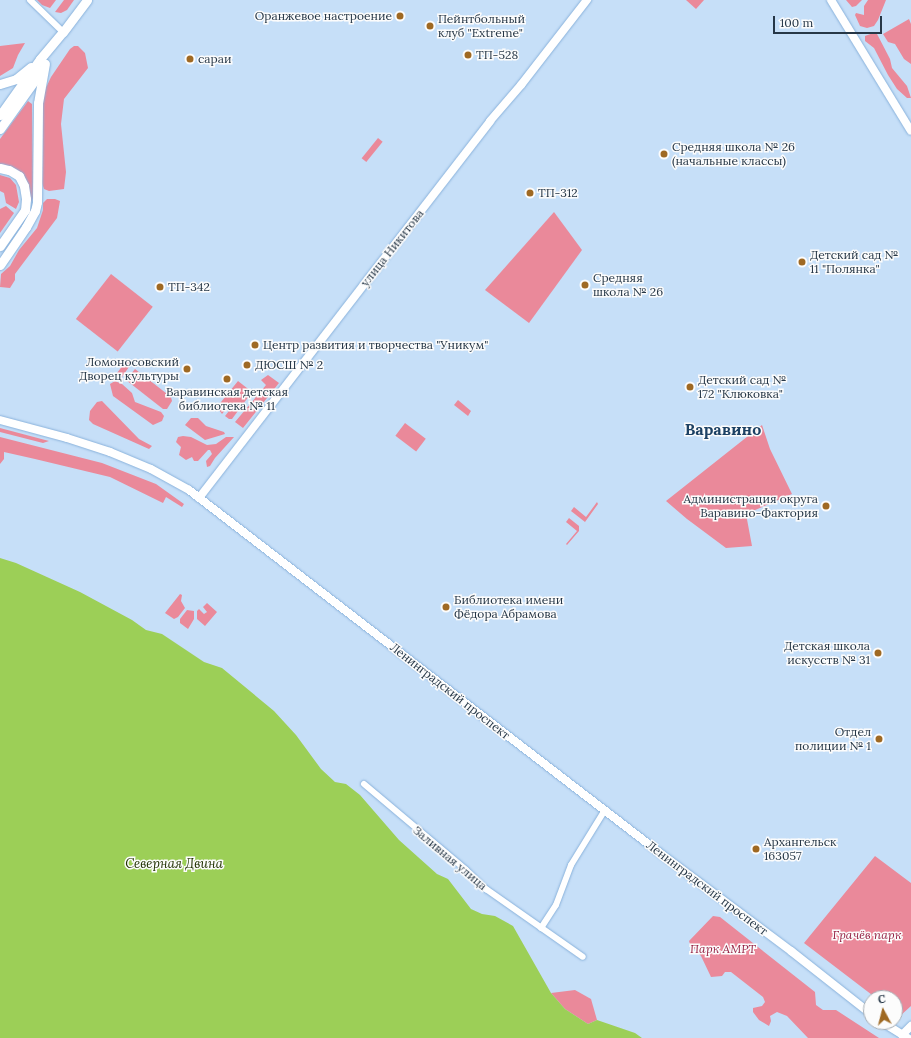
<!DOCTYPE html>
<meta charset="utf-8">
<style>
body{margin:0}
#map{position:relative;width:911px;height:1038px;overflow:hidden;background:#c6dff8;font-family:Lora,serif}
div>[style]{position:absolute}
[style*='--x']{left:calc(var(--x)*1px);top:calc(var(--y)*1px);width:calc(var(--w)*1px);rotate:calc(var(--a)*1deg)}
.green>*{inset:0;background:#ea899a;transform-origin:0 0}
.water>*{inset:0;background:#9ccf57}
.roads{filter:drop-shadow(0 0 1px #8ab2db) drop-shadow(0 0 1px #8ab2db)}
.street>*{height:6px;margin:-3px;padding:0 3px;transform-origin:3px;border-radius:3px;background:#fff}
.secondary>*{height:8px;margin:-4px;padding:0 4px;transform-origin:4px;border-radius:4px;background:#fff}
.primary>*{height:9px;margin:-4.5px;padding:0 4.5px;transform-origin:4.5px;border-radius:4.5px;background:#fff}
.dots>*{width:11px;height:11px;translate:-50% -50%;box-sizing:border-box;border:2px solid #fcfcfc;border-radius:50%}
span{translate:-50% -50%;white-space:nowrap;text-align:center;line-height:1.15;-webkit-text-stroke:3px #fcfcfc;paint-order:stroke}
.poi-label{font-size:12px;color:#263747}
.right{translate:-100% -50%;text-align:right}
.left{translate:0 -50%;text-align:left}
.street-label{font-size:12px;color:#263747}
.park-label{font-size:12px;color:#952143;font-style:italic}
.water-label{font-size:13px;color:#203201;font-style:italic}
.district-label{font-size:16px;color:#1c4164;font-weight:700}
.north{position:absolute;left:863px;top:990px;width:40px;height:40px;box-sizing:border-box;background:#fcfcfc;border:1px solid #a6adb4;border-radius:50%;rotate:353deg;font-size:11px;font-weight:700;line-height:16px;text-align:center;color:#263747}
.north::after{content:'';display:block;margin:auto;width:14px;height:18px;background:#9f6923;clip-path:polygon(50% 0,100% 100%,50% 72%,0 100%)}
.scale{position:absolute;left:773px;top:16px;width:109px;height:18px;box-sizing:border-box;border:2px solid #263747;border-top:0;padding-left:5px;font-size:12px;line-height:14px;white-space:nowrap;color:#263747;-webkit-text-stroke:3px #fcfcfc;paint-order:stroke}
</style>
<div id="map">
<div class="green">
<i style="clip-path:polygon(37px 0,56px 0,50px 8px,42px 5px)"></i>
<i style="clip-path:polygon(64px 0,74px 0,67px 10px,61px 13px,55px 12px)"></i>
<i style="clip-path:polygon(686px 0,704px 0,696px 9px)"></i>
<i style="clip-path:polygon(846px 0,862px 0,856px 6px,852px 7px)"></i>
<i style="clip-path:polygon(868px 0,886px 0,878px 20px,874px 26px,867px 28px,860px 26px,855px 15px,856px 13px,864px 15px,864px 6px)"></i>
<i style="clip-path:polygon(909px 19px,911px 24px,911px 64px,904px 59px,895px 44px,888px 42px,883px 34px)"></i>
<i style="clip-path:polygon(876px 32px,890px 59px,892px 68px,907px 86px,911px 98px,907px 98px,897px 89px,888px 75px,874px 48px,865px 41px,865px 36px)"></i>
<i style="clip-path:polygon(25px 43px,18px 55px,13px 68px,0 76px,0 46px)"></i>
<i style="clip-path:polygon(74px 46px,78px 46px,85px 53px,88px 68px,64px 99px,61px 124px,66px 172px,64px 189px,49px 191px,44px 189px,42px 183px,43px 94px,51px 77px,70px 49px)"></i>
<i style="clip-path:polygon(28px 101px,32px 104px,33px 198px,31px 202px,27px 184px,0 164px,0 139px)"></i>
<i style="left:378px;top:138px;width:6px;height:26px;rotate:39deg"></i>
<i style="clip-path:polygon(0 175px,10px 178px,16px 185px,19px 202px,16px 209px,6px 203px,4px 193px,0 191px)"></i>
<i style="clip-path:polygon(47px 199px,55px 199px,60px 201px,57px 218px,15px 274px,15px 280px,10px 288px,0 287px,1px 274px,10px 266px,19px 250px,37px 228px,43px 210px,43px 203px)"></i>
<i style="clip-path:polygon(6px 206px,14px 213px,0 233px,0 209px)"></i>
<i style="clip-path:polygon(554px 212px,582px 250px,529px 323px,485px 290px)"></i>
<i style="left:111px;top:274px;width:53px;height:57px;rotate:38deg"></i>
<i style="clip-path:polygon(127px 360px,131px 364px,122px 377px,117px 373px)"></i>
<i style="clip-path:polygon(135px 369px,171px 397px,172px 401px,167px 409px,163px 409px,126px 380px)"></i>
<i style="clip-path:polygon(268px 375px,279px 383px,243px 428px,235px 422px,266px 385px,261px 380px)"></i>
<i style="clip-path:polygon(115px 381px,122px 384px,132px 393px,135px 402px,161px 412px,164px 416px,162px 421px,153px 425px,113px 396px,110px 384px)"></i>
<i style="clip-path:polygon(238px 381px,252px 392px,232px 419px,229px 419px,225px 416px,233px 406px,230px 404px,222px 414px,217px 407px)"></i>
<i style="clip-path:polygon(458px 400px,471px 411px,468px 416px,454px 405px)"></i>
<i style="clip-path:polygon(102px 401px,139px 439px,152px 446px,149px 449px,93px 424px,89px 420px,90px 411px,97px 402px)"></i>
<i style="clip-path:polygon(191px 418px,198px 418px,206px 426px,224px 432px,225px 434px,205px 440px,185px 425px)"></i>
<i style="left:405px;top:423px;width:26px;height:16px;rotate:37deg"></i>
<i style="clip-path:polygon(762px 425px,770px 449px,792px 494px,746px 514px,752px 546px,726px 548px,687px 519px,666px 501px)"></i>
<i style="clip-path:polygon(0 428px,49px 441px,43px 443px,0 432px)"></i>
<i style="clip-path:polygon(183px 436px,191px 437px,207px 445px,216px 444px,226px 437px,234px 437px,215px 458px,210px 466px,207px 467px,206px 461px,212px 454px,210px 450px,208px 450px,198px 461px,194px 461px,192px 457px,186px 460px,179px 455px,181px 447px,176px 442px,178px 437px)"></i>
<i style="clip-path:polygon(0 437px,102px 463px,156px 484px,184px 504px,182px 507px,166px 497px,163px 503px,110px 477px,35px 459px,4px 452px,4px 459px,0 464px)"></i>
<i style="clip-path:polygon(597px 502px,598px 504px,585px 522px,571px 511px,574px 507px,586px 517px)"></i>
<i style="clip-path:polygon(569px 518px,579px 526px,579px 531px,567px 545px,566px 544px,577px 531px,566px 522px)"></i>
<i style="clip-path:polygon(180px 594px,182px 595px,181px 601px,185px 608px,178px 617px,174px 619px,165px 613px)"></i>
<i style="clip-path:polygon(207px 603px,217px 612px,205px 626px,197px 619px,197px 611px,199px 609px,204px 614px,207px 612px,203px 607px)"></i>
<i style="clip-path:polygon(187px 610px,194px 611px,194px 619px,188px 629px,180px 623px,180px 619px)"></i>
<i style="clip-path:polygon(875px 856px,911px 883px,911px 1006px,900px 1016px,895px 1012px,895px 998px,876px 998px,804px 943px)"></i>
<i style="clip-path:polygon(713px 916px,720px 917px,815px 992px,816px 1005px,823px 1010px,836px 1010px,879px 1038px,808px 1038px,787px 1016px,777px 1012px,770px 1016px,771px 1021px,769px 1026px,759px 1020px,753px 1012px,753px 1008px,762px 1006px,765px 1002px,763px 997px,731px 972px,725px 972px,722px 976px,711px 977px,701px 956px,690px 944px,689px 941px)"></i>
<i style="clip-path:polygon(575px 990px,591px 999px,597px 1020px,588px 1024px,565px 1009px,551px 993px)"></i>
</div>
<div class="water">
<i style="clip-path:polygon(0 558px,16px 563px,80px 592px,132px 620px,146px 630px,162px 634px,204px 662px,222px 668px,274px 711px,296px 735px,321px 769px,335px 782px,346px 784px,360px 795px,399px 840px,437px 874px,448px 879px,471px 909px,482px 914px,495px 916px,513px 926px,551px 993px,565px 1009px,588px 1024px,597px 1020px,635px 1033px,642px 1038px,0 1038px)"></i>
</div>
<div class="roads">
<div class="street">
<i style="--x:30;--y:0;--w:46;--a:44.1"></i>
<i style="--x:364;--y:784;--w:133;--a:40.1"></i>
<i style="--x:466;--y:870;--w:28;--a:44"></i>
<i style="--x:486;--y:889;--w:118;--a:35"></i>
<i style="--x:541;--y:928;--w:27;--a:-57"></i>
<i style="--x:556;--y:905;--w:43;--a:-69.4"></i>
<i style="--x:571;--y:865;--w:65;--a:-58.3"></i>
</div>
<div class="secondary">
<i style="--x:831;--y:0;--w:153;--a:58.6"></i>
<i style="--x:0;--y:420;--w:69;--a:15"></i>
<i style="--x:67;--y:438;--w:45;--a:18"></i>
<i style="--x:110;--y:452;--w:44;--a:22.5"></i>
<i style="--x:151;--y:469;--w:43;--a:28.9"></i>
<i style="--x:189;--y:490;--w:595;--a:37.62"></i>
<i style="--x:660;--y:853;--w:164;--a:36.8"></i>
<i style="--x:791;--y:951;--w:102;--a:38.2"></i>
<i style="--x:199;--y:498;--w:476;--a:-52.3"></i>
<i style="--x:490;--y:121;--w:48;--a:-49.3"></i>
<i style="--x:521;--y:85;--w:108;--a:-52.2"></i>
<i style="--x:882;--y:1022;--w:31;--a:32"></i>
<i style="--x:902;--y:1035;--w:13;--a:-45"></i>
</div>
<div class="primary">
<i style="--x:0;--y:84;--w:17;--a:-17"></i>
<i style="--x:16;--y:79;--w:19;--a:-39"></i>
<i style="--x:0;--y:115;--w:69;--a:-54.5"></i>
<i style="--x:40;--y:59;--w:35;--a:-50"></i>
<i style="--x:63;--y:32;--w:40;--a:-53"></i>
<i style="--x:0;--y:129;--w:72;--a:-54.6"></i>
<i style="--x:0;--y:168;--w:9;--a:13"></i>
<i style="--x:9;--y:170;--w:12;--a:31"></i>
<i style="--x:19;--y:176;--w:11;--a:63"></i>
<i style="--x:24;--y:186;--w:13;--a:81"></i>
<i style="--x:26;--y:199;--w:11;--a:95"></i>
<i style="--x:25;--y:210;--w:44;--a:124.8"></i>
<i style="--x:0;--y:265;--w:46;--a:-55.6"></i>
<i style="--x:26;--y:227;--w:18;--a:-61"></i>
<i style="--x:35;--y:211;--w:9;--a:-77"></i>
<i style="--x:37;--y:202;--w:99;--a:-89.4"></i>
<i style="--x:38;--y:103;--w:40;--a:-80"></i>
</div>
</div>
<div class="dots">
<i style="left:400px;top:16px;background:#9f6923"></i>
<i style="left:430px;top:26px;background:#9f6923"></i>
<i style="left:468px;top:55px;background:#9f6923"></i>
<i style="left:190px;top:59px;background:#9f6923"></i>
<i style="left:664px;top:154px;background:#9f6923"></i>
<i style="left:530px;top:193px;background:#9f6923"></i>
<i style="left:802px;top:262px;background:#9f6923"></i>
<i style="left:585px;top:285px;background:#9f6923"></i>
<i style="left:160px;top:287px;background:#9f6923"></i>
<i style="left:255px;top:345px;background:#9f6923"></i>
<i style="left:247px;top:365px;background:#9f6923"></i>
<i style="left:187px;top:369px;background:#9f6923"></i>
<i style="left:227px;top:379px;background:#9f6923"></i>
<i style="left:690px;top:387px;background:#9f6923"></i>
<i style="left:826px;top:506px;background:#9f6923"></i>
<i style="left:446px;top:607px;background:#9f6923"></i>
<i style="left:878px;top:653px;background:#9f6923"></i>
<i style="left:879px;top:739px;background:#9f6923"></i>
<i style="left:756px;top:849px;background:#9f6923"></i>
</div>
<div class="poi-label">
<span class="right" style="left:392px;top:16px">Оранжевое настроение</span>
<span class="left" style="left:438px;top:26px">Пейнтбольный<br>клуб "Extreme"</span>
<span class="left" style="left:476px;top:55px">ТП-528</span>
<span class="left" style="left:198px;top:59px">сараи</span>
<span class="left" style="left:672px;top:154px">Средняя школа № 26<br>(начальные классы)</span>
<span class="left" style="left:538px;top:193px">ТП-312</span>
<span class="left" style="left:810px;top:262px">Детский сад №<br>11 "Полянка"</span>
<span class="left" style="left:593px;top:285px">Средняя<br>школа № 26</span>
<span class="left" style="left:168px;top:287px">ТП-342</span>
<span class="left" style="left:263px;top:345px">Центр развития и творчества "Уникум"</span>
<span class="right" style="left:179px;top:369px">Ломоносовский<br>Дворец культуры</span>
<span class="left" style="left:255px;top:365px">ДЮСШ № 2</span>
<span class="left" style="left:698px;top:387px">Детский сад №<br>172 "Клюковка"</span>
<span style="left:227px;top:399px">Варавинская детская<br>библиотека № 11</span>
<span class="right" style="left:818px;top:506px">Администрация округа<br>Варавино-Фактория</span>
<span class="left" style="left:454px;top:607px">Библиотека имени<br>Фёдора Абрамова</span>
<span class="right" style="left:870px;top:653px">Детская школа<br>искусств № 31</span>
<span class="right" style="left:871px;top:739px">Отдел<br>полиции № 1</span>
<span class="left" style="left:764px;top:849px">Архангельск<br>163057</span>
</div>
<div class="street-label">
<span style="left:392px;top:248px;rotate:-52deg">улица Никитова</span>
<span style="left:450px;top:691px;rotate:38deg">Ленинградский проспект</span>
<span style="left:450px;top:858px;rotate:40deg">Заливная улица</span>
<span style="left:707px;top:888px;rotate:37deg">Ленинградский проспект</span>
</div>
<div class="park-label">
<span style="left:867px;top:935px">Грачёв парк</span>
<span style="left:723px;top:949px">Парк АМРТ</span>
</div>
<div class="water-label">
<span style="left:174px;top:864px">Северная Двина</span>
</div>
<div class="district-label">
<span style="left:723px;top:429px">Варавино</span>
</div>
<div class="north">С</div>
<div class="scale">100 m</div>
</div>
